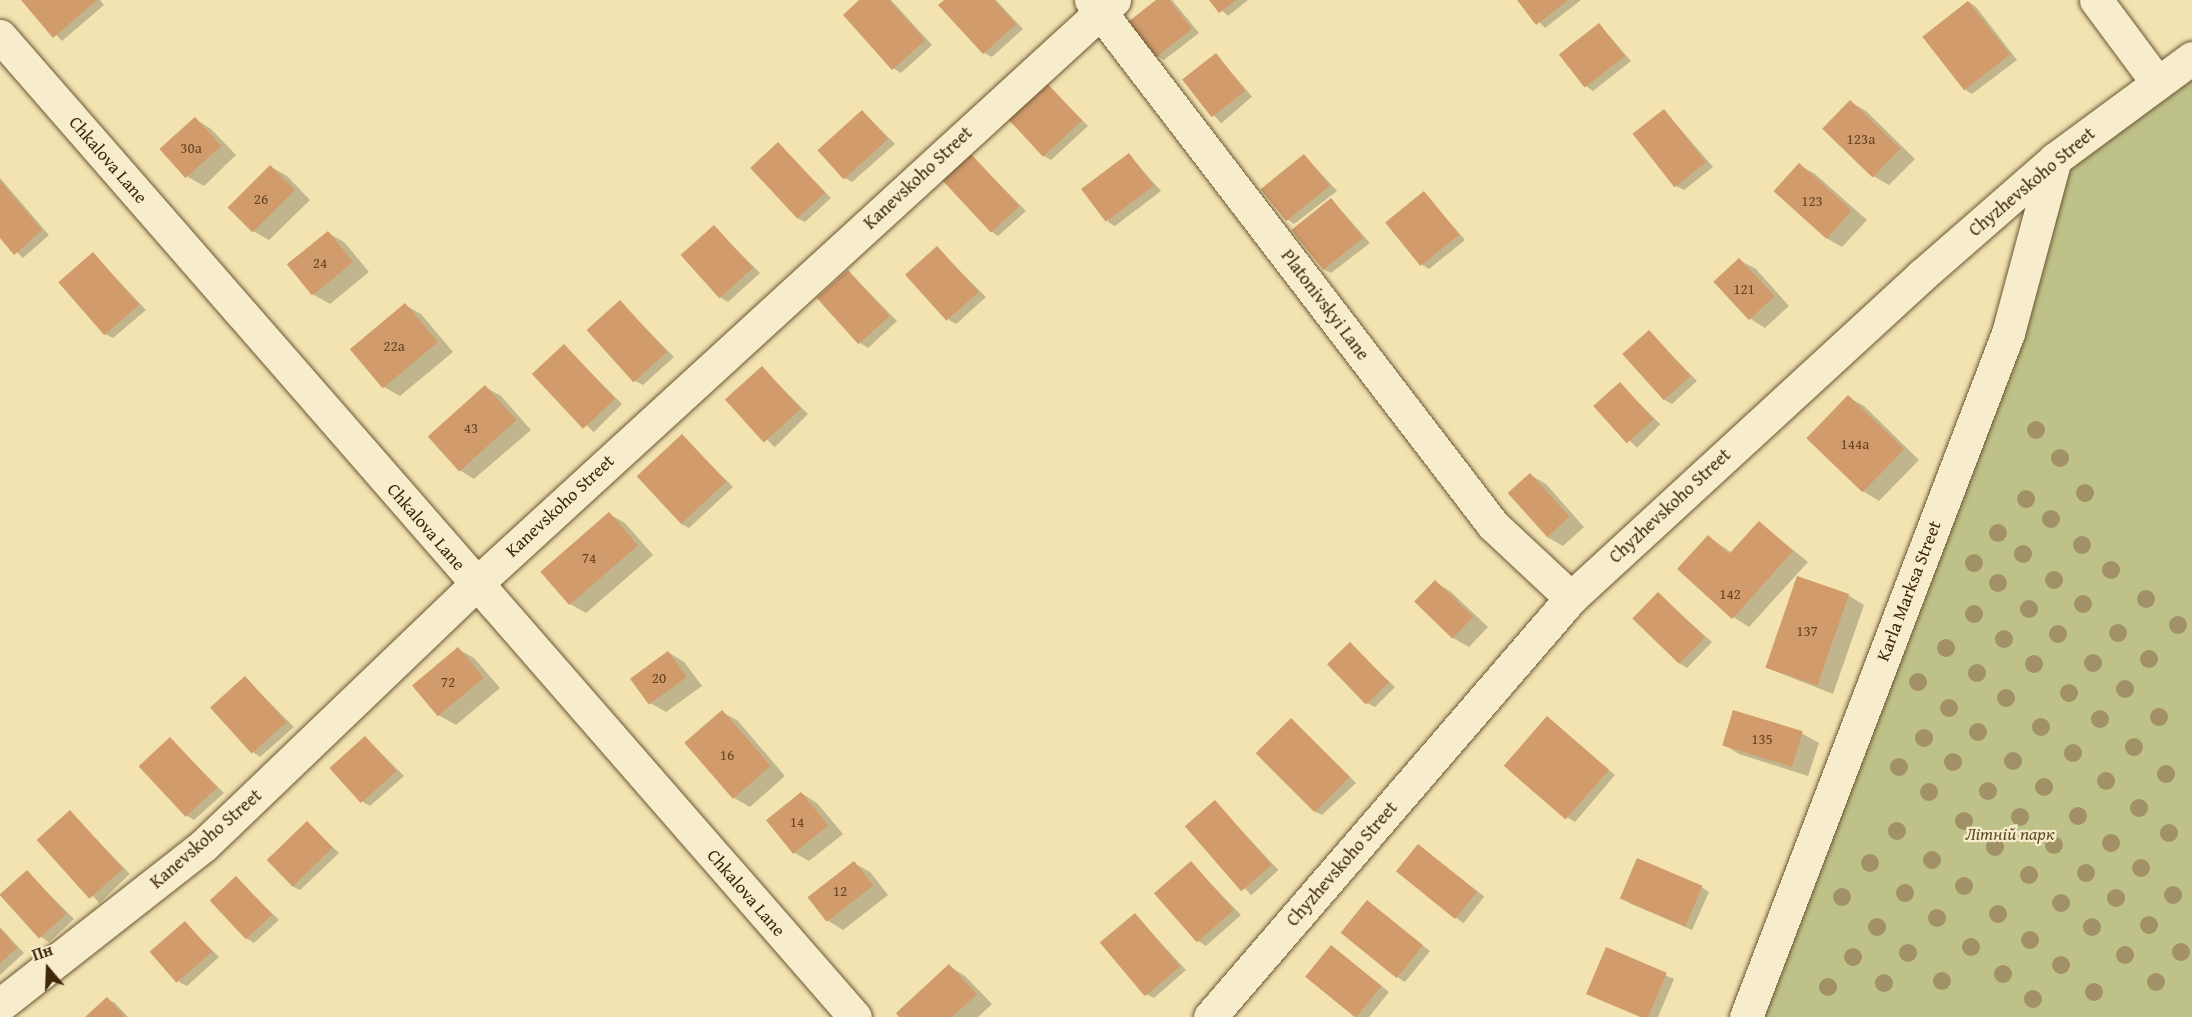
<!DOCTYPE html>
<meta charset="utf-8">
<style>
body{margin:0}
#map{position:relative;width:2192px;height:1017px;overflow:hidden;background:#f2e3b1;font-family:"Gentium Book Plus",serif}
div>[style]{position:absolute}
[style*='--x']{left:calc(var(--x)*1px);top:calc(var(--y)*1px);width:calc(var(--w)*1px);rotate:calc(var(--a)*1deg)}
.green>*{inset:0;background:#bfc288}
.shadow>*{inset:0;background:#0003;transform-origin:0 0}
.building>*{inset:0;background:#d19b6b;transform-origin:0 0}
.roads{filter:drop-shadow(0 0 2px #6c5634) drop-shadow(0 0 2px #6c5634)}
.minor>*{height:33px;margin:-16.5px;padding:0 16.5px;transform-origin:16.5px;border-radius:16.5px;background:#f7edcc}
.trees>*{width:18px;height:18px;margin:-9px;border-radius:50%;background:#a29167}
span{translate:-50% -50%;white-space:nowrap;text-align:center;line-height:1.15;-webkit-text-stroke:4.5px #f7edcc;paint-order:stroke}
.number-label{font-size:15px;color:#644422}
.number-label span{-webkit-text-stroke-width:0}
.street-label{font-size:18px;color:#40270a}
.park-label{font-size:18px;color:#604e2a;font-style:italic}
.north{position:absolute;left:18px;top:939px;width:60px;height:60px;-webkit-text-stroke:4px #f7edcc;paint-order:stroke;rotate:341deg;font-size:16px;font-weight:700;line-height:24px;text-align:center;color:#40270a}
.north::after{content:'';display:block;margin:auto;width:21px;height:27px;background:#40270a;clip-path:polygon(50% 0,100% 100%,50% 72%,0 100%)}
</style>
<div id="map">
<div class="green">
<i style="clip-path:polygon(2192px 58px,2192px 1017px,1746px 1017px,2055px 159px)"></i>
</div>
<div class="shadow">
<i style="clip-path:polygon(23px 0,100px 0,104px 5px,62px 41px)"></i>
<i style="clip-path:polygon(862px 0,891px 0,932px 45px,901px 73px,893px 68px)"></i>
<i style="clip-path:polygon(946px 0,996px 0,1023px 29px,992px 57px,984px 53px)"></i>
<i style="clip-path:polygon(1158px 0,1172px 0,1199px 33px,1164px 60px,1157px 56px)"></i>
<i style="clip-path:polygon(1211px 0,1248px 0,1228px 16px)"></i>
<i style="clip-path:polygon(1519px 0,1581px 0,1545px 28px)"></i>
<i style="clip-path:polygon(1969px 2px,1976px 7px,2017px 60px,1972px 94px,1964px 89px)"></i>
<i style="clip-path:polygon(1599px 24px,1631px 61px,1593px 91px,1586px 86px)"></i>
<i style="left:1216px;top:55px;width:55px;height:41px;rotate:49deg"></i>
<i style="clip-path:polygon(1046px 83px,1088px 126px,1051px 160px,1044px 156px)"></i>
<i style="clip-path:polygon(1850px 102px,1866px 111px,1915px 159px,1889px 185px,1873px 176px)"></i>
<i style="clip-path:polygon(1664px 110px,1713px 167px,1684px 190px,1676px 186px)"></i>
<i style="clip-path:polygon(862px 111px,895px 144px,852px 182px,845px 178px)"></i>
<i style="clip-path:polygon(195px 119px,211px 129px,236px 155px,204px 186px,188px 177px)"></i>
<i style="clip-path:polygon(778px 144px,831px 198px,805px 222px,797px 218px)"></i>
<i style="clip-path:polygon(1129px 155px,1161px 191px,1115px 226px,1108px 222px)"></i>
<i style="clip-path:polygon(1304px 155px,1337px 191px,1294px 224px,1287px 219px)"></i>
<i style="clip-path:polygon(971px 156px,1026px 211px,998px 236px,991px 231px)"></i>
<i style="clip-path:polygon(1799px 165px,1815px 174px,1867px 220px,1842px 247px,1826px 238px)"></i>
<i style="clip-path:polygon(271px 167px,287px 176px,310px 200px,269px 240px,253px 231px)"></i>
<i style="clip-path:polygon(0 178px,49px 235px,23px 258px,0 236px)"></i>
<i style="clip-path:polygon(1424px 193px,1465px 240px,1429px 269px,1421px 264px)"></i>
<i style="clip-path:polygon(1332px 200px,1370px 243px,1331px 273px,1323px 269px)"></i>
<i style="clip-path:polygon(714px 227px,760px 273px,728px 302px,720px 297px)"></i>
<i style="clip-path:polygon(328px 233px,344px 242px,369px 272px,330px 304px,314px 295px)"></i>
<i style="clip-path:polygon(937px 248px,986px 297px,956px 324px,949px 320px)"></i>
<i style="clip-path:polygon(93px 254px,146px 310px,113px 338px,105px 334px)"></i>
<i style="clip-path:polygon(1739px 260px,1756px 269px,1789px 306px,1765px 328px,1749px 318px,1715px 281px)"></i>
<i style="clip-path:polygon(849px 272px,897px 321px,868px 348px,860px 343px)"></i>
<i style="clip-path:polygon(620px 302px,674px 357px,643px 385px,635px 381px)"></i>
<i style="clip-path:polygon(405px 305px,421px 314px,453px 352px,400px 396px,384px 387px)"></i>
<i style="clip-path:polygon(1649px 332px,1697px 381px,1672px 404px,1665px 400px)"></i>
<i style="left:564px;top:346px;width:82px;height:40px;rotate:45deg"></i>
<i style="left:762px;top:368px;width:65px;height:47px;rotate:45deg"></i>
<i style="left:1620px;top:384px;width:57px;height:33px;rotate:45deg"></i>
<i style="clip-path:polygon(485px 387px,501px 396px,531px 430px,474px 479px,458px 469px)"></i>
<i style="clip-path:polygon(1848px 397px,1864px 406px,1919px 460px,1879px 501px,1863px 491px)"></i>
<i style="clip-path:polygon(682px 436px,733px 487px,689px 528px,681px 524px)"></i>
<i style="clip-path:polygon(1530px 475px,1546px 484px,1584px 527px,1563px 546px,1547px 537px)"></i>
<i style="clip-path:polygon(609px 514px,625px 523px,653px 555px,586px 613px,570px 604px)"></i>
<i style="clip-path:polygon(1760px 523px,1808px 562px,1749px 627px,1733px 617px,1709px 537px,1732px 553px)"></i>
<i style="clip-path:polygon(1435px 582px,1451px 592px,1488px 627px,1469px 647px,1453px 638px)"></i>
<i style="clip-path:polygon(1658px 594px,1712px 642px,1687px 668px,1679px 663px)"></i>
<i style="clip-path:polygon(1848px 595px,1864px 605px,1833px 694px,1767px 668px)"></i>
<i style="clip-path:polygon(1350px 644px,1395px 687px,1375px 707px,1367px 703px)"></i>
<i style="clip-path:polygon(458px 649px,474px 658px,500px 688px,456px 725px,440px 716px,414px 686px)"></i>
<i style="clip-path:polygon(668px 652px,684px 662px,702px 686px,666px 712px,650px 703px)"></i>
<i style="clip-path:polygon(245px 678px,294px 727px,260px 757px,253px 752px)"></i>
<i style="clip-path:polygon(1734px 711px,1803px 734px,1819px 743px,1808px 776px,1739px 754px,1723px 744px)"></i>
<i style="clip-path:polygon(722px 712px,738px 721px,785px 776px,750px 807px,734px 798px)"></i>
<i style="clip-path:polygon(1548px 718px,1615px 775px,1575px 822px,1567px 817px)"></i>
<i style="clip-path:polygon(1291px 719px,1356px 783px,1322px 815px,1314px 811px)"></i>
<i style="clip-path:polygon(366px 738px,404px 776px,370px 806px,363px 802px)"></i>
<i style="clip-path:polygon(170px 739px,224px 793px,194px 820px,186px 815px)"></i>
<i style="clip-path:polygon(801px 793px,817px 803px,843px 834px,809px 861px,793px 852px)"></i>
<i style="left:1215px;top:802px;width:93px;height:37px;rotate:47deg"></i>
<i style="left:70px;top:812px;width:86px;height:42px;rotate:46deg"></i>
<i style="clip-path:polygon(307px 823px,339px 853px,300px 890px,292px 886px)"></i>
<i style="left:1426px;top:851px;width:74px;height:34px;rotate:38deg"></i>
<i style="clip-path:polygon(854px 863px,870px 872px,888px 895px,843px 930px,827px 920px)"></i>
<i style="clip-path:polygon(1191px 863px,1241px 915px,1206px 946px,1198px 941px)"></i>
<i style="clip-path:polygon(27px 872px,74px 919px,49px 942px,41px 937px)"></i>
<i style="clip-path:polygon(236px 878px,279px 920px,254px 943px,246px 938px)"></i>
<i style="clip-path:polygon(1701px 887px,1709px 892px,1692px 930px,1629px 903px)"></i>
<i style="clip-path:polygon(1367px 902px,1430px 951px,1405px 982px,1397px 977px)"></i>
<i style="clip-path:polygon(1135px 915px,1186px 970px,1154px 998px,1146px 994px)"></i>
<i style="clip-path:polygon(185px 923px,219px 957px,187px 986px,179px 982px)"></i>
<i style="clip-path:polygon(0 927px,24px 953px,0 975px)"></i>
<i style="clip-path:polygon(1606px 949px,1674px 979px,1658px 1017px,1641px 1017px,1588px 993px)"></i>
<i style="clip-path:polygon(1339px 952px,1389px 992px,1369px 1017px,1356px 1017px,1307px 977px)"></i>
<i style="clip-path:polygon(949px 966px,965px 976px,992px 1004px,978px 1017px,901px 1017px)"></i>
<i style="clip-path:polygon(107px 999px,115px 1003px,128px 1017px,87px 1017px)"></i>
</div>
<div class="building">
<i style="clip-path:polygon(21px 0,97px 0,53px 38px)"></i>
<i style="clip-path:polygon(859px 0,889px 0,925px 40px,892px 70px,843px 15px)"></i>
<i style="clip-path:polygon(944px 0,994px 0,1016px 24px,983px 54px,938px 5px)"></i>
<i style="clip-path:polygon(1156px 0,1169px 0,1192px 29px,1156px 57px,1128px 22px)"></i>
<i style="clip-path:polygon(1209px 0,1236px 0,1219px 13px)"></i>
<i style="clip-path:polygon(1517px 0,1568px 0,1536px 25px)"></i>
<i style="left:1968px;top:1px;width:68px;height:58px;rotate:52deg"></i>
<i style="left:1599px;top:23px;width:42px;height:51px;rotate:52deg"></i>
<i style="left:1216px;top:53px;width:48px;height:43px;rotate:52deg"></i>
<i style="left:1045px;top:81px;width:54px;height:53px;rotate:47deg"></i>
<i style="left:1850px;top:100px;width:70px;height:40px;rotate:44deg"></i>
<i style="left:1664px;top:109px;width:68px;height:40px;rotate:52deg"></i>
<i style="left:862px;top:110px;width:39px;height:60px;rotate:48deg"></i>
<i style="left:195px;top:117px;width:39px;height:48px;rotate:48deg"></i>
<i style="left:778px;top:142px;width:69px;height:38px;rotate:47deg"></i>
<i style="left:1129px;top:153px;width:41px;height:60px;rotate:53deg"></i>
<i style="left:971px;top:154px;width:71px;height:39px;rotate:47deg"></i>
<i style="left:1304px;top:154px;width:41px;height:56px;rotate:51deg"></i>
<i style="left:1799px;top:163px;width:71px;height:38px;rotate:42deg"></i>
<i style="left:270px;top:165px;width:35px;height:60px;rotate:45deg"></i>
<i style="clip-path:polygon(0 181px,42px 230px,14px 255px,0 238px)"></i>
<i style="left:1424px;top:191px;width:56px;height:50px;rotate:51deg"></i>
<i style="left:1331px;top:198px;width:51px;height:51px;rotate:51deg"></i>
<i style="left:714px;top:225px;width:58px;height:45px;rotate:48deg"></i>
<i style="left:328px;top:231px;width:40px;height:53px;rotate:51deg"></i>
<i style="left:937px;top:246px;width:62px;height:43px;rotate:48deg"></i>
<i style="left:93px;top:252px;width:70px;height:46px;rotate:49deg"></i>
<i style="left:1739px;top:258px;width:52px;height:35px;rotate:47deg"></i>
<i style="left:848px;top:270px;width:62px;height:42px;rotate:48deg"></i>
<i style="left:620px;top:300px;width:70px;height:45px;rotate:48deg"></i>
<i style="left:405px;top:303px;width:51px;height:72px;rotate:50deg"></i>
<i style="left:1649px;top:330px;width:62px;height:36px;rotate:48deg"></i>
<i style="left:564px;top:344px;width:75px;height:44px;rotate:47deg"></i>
<i style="left:762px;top:366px;width:58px;height:50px;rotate:48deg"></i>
<i style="left:1620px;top:382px;width:50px;height:36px;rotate:48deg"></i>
<i style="left:485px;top:385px;width:47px;height:77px;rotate:48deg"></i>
<i style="left:1848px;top:395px;width:78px;height:60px;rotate:44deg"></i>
<i style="left:682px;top:434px;width:65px;height:62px;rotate:47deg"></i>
<i style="left:1530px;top:473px;width:59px;height:30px;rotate:48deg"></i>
<i style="left:609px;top:512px;width:44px;height:91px;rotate:49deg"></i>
<i style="clip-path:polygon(1759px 521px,1793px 551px,1732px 619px,1677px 569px,1708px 535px,1729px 554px)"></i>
<i style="left:1797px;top:576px;width:55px;height:97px;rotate:19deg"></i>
<i style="left:1435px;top:580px;width:53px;height:30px;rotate:44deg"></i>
<i style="left:1658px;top:592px;width:65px;height:37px;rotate:44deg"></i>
<i style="left:1350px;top:642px;width:56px;height:32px;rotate:46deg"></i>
<i style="left:458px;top:647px;width:40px;height:60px;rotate:50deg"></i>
<i style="left:668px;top:651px;width:32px;height:47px;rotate:54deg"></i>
<i style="left:245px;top:676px;width:62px;height:47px;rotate:48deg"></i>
<i style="left:722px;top:710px;width:74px;height:50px;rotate:49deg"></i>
<i style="left:1733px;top:710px;width:73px;height:37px;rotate:17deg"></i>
<i style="left:1547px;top:716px;width:82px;height:66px;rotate:41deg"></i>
<i style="left:1291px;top:718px;width:83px;height:50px;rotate:45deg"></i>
<i style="left:365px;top:736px;width:47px;height:48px;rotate:48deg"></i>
<i style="left:170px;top:737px;width:69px;height:43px;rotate:47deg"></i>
<i style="left:801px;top:792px;width:43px;height:45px;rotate:51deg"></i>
<i style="left:1215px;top:800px;width:86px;height:40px;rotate:49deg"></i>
<i style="left:70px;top:810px;width:79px;height:45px;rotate:48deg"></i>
<i style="left:307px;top:821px;width:37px;height:56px;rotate:46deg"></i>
<i style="left:1418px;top:844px;width:76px;height:35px;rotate:39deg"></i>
<i style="left:1637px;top:858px;width:71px;height:44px;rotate:23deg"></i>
<i style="left:854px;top:861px;width:31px;height:59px;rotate:52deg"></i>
<i style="left:1191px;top:861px;width:65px;height:49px;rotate:49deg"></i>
<i style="left:27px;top:870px;width:59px;height:37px;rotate:48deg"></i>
<i style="left:236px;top:876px;width:53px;height:36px;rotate:47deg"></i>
<i style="left:1367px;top:900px;width:72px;height:42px;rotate:39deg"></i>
<i style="left:1135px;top:913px;width:70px;height:46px;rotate:50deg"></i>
<i style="left:185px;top:921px;width:41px;height:47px;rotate:49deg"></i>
<i style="clip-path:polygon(0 929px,17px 948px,0 963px)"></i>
<i style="left:1331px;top:945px;width:65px;height:41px;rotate:39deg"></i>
<i style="left:1606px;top:947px;width:66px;height:51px;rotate:23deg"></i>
<i style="clip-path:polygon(949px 964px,977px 994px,952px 1017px,899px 1017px,896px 1013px)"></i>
<i style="clip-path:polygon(107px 997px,125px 1017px,85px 1017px)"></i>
</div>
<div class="roads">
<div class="minor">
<i style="--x:1091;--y:0;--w:661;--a:52.56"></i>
<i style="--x:1493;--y:525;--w:107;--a:43.1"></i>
<i style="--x:2096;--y:0;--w:102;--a:53.4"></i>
<i style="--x:0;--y:36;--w:1301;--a:48.93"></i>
<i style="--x:0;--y:1005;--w:259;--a:-38.1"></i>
<i style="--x:204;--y:845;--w:377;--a:-43.8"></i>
<i style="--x:476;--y:584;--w:865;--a:-42.47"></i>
<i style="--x:1210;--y:1017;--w:553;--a:-49.25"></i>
<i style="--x:1571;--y:598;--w:476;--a:-42.6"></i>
<i style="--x:1921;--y:276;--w:178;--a:-41.1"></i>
<i style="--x:2055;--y:159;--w:170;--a:-36.4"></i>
<i style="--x:1746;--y:1017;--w:732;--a:-69.04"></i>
<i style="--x:2008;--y:333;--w:180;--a:-74.9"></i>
</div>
</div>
<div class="trees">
<i style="left:2036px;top:430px"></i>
<i style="left:2060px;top:458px"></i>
<i style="left:2085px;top:493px"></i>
<i style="left:2026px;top:499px"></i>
<i style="left:2051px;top:519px"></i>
<i style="left:1998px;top:533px"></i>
<i style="left:2082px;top:545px"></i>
<i style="left:2023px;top:554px"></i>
<i style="left:1974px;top:563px"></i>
<i style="left:2111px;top:570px"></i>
<i style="left:2054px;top:580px"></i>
<i style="left:1998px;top:583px"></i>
<i style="left:2146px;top:599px"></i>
<i style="left:2083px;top:604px"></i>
<i style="left:2029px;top:609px"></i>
<i style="left:1974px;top:614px"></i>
<i style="left:2178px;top:625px"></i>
<i style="left:2118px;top:633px"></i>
<i style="left:2058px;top:634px"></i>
<i style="left:2004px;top:639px"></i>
<i style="left:1946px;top:648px"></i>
<i style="left:2149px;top:659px"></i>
<i style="left:2093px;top:663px"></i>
<i style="left:2034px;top:664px"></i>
<i style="left:1977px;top:673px"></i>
<i style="left:1918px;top:682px"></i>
<i style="left:2125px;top:689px"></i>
<i style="left:2069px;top:693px"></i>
<i style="left:2006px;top:698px"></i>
<i style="left:1949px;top:708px"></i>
<i style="left:2159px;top:717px"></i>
<i style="left:2100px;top:719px"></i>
<i style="left:2041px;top:727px"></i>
<i style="left:1978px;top:732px"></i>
<i style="left:1924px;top:738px"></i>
<i style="left:2134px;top:747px"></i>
<i style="left:2073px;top:753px"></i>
<i style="left:2013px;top:761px"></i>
<i style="left:1953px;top:762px"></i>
<i style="left:1899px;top:767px"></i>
<i style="left:2166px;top:774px"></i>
<i style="left:2106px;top:781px"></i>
<i style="left:2044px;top:787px"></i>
<i style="left:1988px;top:791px"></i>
<i style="left:1929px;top:792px"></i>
<i style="left:2139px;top:808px"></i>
<i style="left:2078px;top:816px"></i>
<i style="left:2020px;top:817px"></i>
<i style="left:1964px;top:821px"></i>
<i style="left:1897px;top:831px"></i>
<i style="left:2169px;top:833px"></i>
<i style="left:2111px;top:843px"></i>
<i style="left:2054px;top:845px"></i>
<i style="left:1995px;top:847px"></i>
<i style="left:1932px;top:860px"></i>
<i style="left:1870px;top:863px"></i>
<i style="left:2141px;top:868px"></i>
<i style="left:2086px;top:873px"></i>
<i style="left:2029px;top:875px"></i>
<i style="left:1964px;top:886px"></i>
<i style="left:1905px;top:893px"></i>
<i style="left:2173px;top:895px"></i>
<i style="left:1842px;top:897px"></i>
<i style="left:2116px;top:898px"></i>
<i style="left:2061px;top:903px"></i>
<i style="left:1998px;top:914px"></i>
<i style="left:1937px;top:918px"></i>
<i style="left:2149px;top:925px"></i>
<i style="left:1877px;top:927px"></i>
<i style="left:2092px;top:927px"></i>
<i style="left:2030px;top:940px"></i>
<i style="left:1971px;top:947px"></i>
<i style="left:2181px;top:952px"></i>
<i style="left:1908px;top:953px"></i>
<i style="left:2125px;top:955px"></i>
<i style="left:1853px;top:957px"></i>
<i style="left:2061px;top:965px"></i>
<i style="left:2003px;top:974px"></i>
<i style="left:1942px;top:981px"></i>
<i style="left:2156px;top:982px"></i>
<i style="left:1884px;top:983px"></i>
<i style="left:1828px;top:987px"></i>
<i style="left:2094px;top:992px"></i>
<i style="left:2033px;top:999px"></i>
</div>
<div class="number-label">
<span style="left:1861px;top:139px">123а</span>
<span style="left:191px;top:148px">30а</span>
<span style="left:261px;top:199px">26</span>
<span style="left:1812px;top:201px">123</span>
<span style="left:320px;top:263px">24</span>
<span style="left:1744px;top:289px">121</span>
<span style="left:394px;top:346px">22а</span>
<span style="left:471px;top:428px">43</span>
<span style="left:1855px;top:444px">144а</span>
<span style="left:589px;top:558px">74</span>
<span style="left:1730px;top:594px">142</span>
<span style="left:1807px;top:631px">137</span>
<span style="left:659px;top:678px">20</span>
<span style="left:448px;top:682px">72</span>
<span style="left:1762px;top:739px">135</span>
<span style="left:727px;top:755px">16</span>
<span style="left:797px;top:822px">14</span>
<span style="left:840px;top:891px">12</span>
</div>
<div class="street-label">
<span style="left:108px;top:160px;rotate:49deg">Chkalova Lane</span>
<span style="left:918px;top:178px;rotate:-43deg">Kanevskoho Street</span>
<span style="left:2032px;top:182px;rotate:-40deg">Chyzhevskoho Street</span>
<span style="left:1325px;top:305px;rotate:53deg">Platonivskyi Lane</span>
<span style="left:560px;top:506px;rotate:-43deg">Kanevskoho Street</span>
<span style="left:1670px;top:506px;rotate:-43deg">Chyzhevskoho Street</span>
<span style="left:426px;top:527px;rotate:49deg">Chkalova Lane</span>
<span style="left:1909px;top:591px;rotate:-69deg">Karla Marksa Street</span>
<span style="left:206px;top:839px;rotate:-41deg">Kanevskoho Street</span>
<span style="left:1342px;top:864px;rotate:-49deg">Chyzhevskoho Street</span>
<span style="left:746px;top:893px;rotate:49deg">Chkalova Lane</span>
</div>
<div class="park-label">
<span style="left:2010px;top:834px">Літній парк</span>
</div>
<div class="north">Пн</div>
</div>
